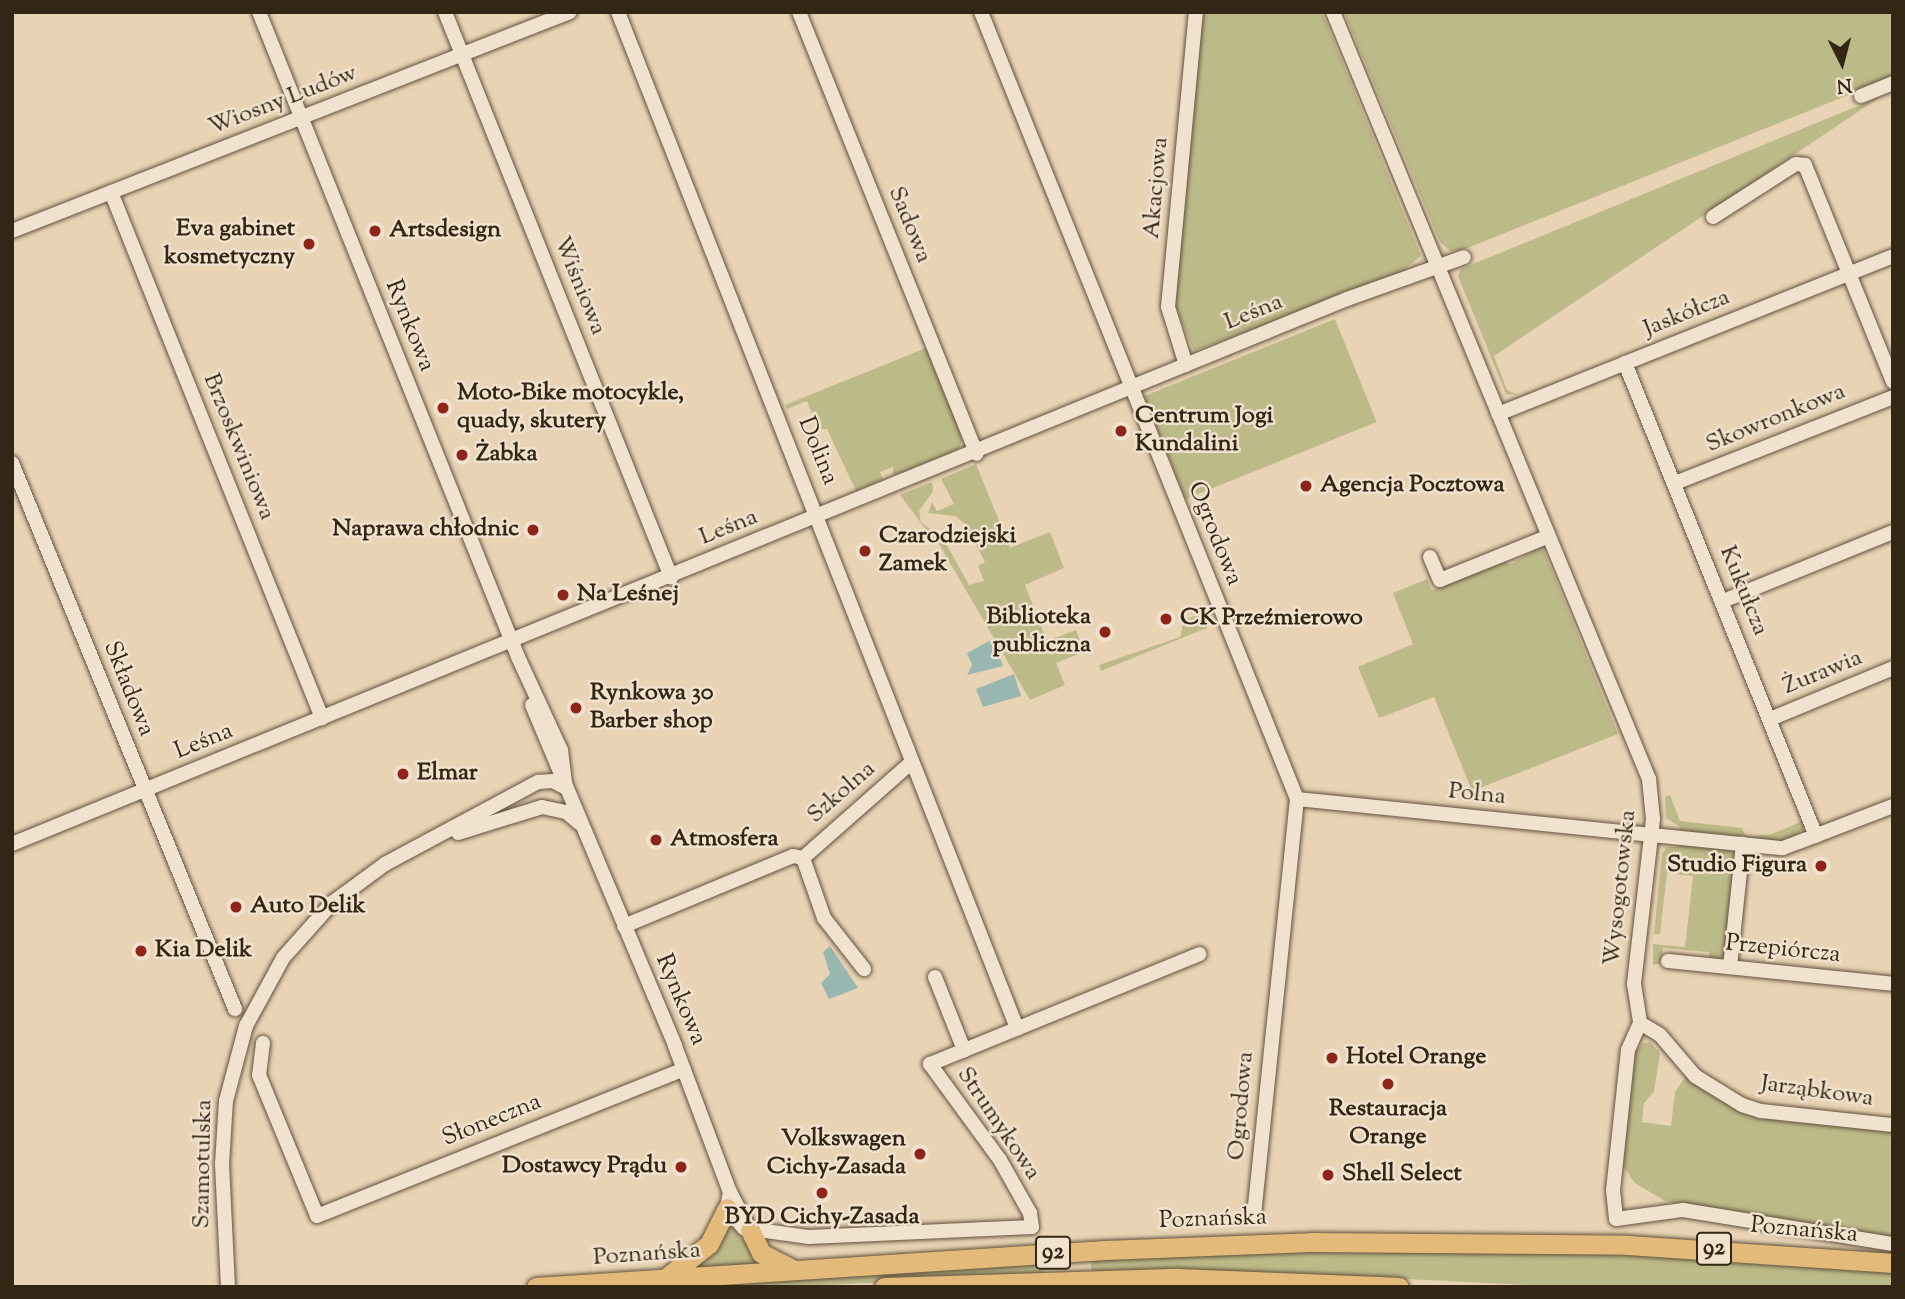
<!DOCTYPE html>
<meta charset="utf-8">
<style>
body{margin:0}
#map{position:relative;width:1905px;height:1299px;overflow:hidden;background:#e8d3b5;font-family:"Sorts Mill Goudy",serif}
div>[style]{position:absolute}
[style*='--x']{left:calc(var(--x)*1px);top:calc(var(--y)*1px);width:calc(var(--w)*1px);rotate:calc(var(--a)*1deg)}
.green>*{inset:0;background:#bdba89;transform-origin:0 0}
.water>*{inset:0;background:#97b7b0}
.roads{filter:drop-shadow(0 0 2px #61513c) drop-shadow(0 0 2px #61513c)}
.minor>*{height:14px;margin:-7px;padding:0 7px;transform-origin:7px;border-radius:7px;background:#f0e2cf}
.major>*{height:19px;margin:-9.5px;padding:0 9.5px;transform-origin:9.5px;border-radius:9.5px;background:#e4ba7a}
.dots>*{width:19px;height:19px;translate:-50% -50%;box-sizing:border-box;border:4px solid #f0e2cf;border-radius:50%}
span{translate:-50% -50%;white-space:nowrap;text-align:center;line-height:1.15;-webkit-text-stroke:5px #f0e2cf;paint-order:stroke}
.shield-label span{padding:2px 5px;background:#f0e2cf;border:2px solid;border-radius:5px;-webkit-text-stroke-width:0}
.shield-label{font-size:23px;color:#342614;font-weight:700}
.street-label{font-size:24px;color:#342614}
.poi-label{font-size:24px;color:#342614;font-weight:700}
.right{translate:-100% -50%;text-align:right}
.left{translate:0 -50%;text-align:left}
.frame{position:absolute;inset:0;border:14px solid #342614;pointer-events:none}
.north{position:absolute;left:1807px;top:28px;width:70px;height:70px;-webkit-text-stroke:5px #f0e2cf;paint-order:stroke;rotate:174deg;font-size:19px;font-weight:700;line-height:28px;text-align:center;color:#342614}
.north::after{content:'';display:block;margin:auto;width:24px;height:32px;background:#342614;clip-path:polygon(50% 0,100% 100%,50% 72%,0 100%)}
</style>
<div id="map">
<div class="green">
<i style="clip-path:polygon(1203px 12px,1322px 12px,1421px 256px,1407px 267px,1408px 272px,1194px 351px,1175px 306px)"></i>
<i style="clip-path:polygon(1344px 12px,1893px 12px,1893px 77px,1465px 249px,1450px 251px,1440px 242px)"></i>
<i style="clip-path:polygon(1880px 97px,1494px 356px,1507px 390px,1518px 395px,1506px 394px,1458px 276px,1461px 269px)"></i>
<i style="left:1335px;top:319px;width:111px;height:206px;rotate:68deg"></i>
<i style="clip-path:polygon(926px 348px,963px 439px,958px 450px,893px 476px,893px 467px,880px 472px,883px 480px,856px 491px,827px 429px,818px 429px,807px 401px,787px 409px,785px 405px)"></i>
<i style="clip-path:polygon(976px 464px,1010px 548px,1050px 532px,1064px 568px,1025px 585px,1047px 641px,1076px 630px,1084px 652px,1056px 663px,1065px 685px,1030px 700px,939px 544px,924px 527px,900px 495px,932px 482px,933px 491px,919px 511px,921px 522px,944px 540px,969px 585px,984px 581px,978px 566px,985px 562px,965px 524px,955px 516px,928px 513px,932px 502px,937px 511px,954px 504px,941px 479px)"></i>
<i style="clip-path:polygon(1542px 546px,1618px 734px,1472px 791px,1434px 697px,1379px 718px,1358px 667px,1413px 644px,1393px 593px,1427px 579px,1432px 590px,1504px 561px,1511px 564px)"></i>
<i style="clip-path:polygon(1209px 603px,1213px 614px,1206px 620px,1209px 627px,1101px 671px,1099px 665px,1180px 637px,1184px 620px,1208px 611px)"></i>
<i style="clip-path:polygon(1670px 795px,1680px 821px,1742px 828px,1746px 837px,1772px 834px,1805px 820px,1805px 827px,1789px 842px,1679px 833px,1680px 827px,1666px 818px,1665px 797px)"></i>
<i style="clip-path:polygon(1678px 842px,1727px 848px,1736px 857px,1727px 951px,1719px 959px,1709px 961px,1709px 952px,1663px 948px,1662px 963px,1653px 965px,1653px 944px,1685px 947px,1693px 876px,1667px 873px,1660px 934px,1654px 934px,1662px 854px,1667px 847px,1678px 847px)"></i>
<i style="clip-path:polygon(1650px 1042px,1660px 1053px,1654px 1092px,1644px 1103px,1642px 1122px,1671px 1126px,1675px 1092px,1686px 1076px,1744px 1111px,1893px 1130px,1893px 1237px,1813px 1229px,1665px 1201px,1635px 1183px,1623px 1166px,1634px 1054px,1643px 1043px)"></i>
<i style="clip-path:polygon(729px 1221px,761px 1264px,695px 1268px,715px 1249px)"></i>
<i style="clip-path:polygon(1225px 1249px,1634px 1253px,1893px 1271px,1893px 1287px,1566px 1287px,1331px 1275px,1092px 1273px,1091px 1268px,1092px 1256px)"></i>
<i style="clip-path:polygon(1044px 1262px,1044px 1274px,790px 1287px,631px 1287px)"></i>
</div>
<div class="water">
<i style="clip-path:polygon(993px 639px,1003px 666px,967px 675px,972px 665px,967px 653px)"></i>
<i style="clip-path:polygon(1014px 674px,1021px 696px,983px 707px,976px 689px)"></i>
<i style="clip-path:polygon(830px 946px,858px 988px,829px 999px,821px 983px,830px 974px,823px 952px)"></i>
</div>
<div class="roads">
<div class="minor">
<i style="--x:259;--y:12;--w:695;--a:68.12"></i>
<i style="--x:518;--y:657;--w:102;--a:65.2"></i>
<i style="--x:561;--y:750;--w:38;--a:83"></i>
<i style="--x:445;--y:12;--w:609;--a:68.2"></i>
<i style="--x:618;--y:12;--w:1092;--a:68.56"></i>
<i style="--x:799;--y:12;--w:476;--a:68.1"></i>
<i style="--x:981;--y:12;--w:848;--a:68.12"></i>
<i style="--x:1297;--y:799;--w:419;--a:95.9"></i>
<i style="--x:1333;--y:12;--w:830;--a:67.61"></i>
<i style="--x:1649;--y:779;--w:40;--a:84.3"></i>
<i style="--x:1653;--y:819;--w:166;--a:96.6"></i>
<i style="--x:1634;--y:984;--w:39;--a:81"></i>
<i style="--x:1640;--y:1023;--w:30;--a:114"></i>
<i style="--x:1628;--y:1050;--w:141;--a:96.1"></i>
<i style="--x:1613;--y:1190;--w:29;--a:84"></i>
<i style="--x:1616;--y:1219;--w:68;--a:-7.7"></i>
<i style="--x:1683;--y:1210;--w:213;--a:9.2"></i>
<i style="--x:1861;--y:96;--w:35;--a:-22"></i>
<i style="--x:111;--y:192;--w:567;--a:68.14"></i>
<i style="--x:1713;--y:217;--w:98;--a:-32.6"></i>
<i style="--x:1796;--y:164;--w:9;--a:6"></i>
<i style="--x:1805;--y:165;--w:234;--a:67.9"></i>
<i style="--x:12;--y:231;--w:599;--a:-21.43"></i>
<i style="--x:1625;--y:363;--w:510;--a:68.01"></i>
<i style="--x:1186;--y:365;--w:61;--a:-107.2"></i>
<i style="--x:1168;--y:307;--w:296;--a:-84.6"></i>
<i style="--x:1498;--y:414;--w:425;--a:-21.8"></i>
<i style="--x:12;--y:463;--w:590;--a:67.78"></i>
<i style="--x:1675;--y:483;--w:234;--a:-21.5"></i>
<i style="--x:1430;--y:557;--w:25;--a:67"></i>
<i style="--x:1440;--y:580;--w:115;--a:-21.9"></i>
<i style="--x:1723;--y:601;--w:183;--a:-22.1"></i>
<i style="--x:532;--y:705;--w:370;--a:67.2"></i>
<i style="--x:675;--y:1046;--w:156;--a:69.4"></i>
<i style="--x:730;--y:1192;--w:43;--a:62.2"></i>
<i style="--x:1770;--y:719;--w:133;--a:-22.5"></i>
<i style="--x:1297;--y:799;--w:488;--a:5.8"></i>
<i style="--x:1783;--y:848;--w:118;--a:-20.9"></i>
<i style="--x:458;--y:833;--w:88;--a:-17.2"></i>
<i style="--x:542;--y:807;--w:25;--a:12"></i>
<i style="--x:566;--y:812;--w:17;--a:40"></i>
<i style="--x:12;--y:844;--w:1442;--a:-22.21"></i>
<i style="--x:1347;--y:299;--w:124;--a:-19.7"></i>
<i style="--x:803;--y:858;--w:145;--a:-41.4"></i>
<i style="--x:803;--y:858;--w:64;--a:70.7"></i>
<i style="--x:824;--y:918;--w:65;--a:51.9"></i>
<i style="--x:624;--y:926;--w:183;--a:-22.5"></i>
<i style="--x:793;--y:856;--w:10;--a:11"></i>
<i style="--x:1668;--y:961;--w:226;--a:5.8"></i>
<i style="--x:1730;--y:967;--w:124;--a:-84"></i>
<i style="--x:935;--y:977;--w:79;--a:68.3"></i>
<i style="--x:1640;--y:1023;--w:23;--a:31"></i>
<i style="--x:1660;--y:1035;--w:54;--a:49.5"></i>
<i style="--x:1695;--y:1076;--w:55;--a:31.7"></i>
<i style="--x:1742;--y:1105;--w:20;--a:18"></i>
<i style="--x:1761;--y:1111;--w:133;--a:6.1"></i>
<i style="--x:263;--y:1043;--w:32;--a:97"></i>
<i style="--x:259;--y:1075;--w:152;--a:67.6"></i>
<i style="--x:317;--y:1216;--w:395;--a:-21.8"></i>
<i style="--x:730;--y:1192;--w:16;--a:101"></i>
<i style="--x:727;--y:1208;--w:26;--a:50"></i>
<i style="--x:744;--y:1228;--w:66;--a:7.9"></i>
<i style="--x:809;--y:1237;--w:223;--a:-2.6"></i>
<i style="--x:1032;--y:1227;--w:14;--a:-98"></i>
<i style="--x:1030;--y:1213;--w:61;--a:-119.5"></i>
<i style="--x:1000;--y:1160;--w:119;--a:-126.1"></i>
<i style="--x:930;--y:1064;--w:291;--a:-22.2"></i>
<i style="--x:228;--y:1287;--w:123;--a:-92.8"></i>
<i style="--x:222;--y:1164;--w:63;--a:-86.4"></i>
<i style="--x:226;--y:1101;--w:78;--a:-75.1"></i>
<i style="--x:246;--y:1026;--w:77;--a:-61.4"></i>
<i style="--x:283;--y:958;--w:74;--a:-48.3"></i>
<i style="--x:332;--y:903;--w:66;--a:-36.3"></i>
<i style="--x:385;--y:864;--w:174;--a:-28.2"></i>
<i style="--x:538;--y:782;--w:15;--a:-4"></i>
<i style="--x:553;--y:781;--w:15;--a:28"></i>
</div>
<div class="major">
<i style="--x:750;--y:1230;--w:25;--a:64"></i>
<i style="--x:761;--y:1253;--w:33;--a:27"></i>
<i style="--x:667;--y:1277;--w:53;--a:-38.2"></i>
<i style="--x:709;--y:1244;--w:40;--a:-63.4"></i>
<i style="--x:536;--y:1287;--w:570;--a:-3.72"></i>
<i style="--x:1105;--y:1250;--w:205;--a:-2.2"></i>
<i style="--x:1310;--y:1242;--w:318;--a:0.5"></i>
<i style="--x:1628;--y:1245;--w:266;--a:3.9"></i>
<i style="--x:884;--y:1287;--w:294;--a:-1.8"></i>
<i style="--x:1178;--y:1278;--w:221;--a:2.3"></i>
</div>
</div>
<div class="dots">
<i style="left:375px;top:231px;background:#8f2418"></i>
<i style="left:309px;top:244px;background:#8f2418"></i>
<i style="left:443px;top:408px;background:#8f2418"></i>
<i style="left:1121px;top:431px;background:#8f2418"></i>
<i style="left:462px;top:455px;background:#8f2418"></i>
<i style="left:1306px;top:486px;background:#8f2418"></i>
<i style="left:533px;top:530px;background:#8f2418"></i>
<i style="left:865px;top:551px;background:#8f2418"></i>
<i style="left:563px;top:595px;background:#8f2418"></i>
<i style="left:1166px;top:619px;background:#8f2418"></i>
<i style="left:1105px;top:632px;background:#8f2418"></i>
<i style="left:576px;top:708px;background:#8f2418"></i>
<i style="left:403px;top:774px;background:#8f2418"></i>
<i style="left:656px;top:840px;background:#8f2418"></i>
<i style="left:1821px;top:866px;background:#8f2418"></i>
<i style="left:236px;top:907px;background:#8f2418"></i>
<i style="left:141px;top:951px;background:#8f2418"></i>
<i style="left:1332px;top:1058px;background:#8f2418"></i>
<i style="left:1388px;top:1084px;background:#8f2418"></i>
<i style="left:920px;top:1154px;background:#8f2418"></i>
<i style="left:681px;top:1167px;background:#8f2418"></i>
<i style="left:1328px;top:1175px;background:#8f2418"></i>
<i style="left:822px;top:1193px;background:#8f2418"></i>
</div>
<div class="shield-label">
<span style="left:1714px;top:1249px">92</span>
<span style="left:1053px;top:1253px">92</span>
</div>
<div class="street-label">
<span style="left:283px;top:101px;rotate:-21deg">Wiosny Ludów</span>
<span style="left:1157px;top:188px;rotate:-85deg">Akacjowa</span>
<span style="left:909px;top:225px;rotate:68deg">Sadowa</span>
<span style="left:579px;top:286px;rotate:68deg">Wiśniowa</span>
<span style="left:1254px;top:313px;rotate:-22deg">Leśna</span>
<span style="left:1687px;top:314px;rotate:-22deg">Jaskółcza</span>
<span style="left:409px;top:326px;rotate:68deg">Rynkowa</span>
<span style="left:1776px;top:419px;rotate:-22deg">Skowronkowa</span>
<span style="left:238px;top:447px;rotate:68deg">Brzoskwiniowa</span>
<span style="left:817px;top:451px;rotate:68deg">Dolina</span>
<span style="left:729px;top:528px;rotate:-22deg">Leśna</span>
<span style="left:1214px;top:534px;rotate:68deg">Ogrodowa</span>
<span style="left:1743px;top:591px;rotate:68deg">Kukułcza</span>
<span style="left:1823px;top:673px;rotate:-22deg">Żurawia</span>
<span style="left:128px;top:689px;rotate:68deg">Składowa</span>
<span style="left:204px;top:742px;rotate:-22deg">Leśna</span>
<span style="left:842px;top:793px;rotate:-41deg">Szkolna</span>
<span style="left:1477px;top:795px;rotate:6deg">Polna</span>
<span style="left:1621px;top:888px;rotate:-84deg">Wysogotowska</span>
<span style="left:1783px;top:950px;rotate:6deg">Przepiórcza</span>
<span style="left:680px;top:1000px;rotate:67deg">Rynkowa</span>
<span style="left:1817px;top:1092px;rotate:8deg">Jarząbkowa</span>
<span style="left:1242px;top:1106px;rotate:-85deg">Ogrodowa</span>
<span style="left:492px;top:1121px;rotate:-22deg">Słoneczna</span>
<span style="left:998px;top:1124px;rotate:56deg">Strumykowa</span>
<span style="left:204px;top:1164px;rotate:-89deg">Szamotulska</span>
<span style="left:1213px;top:1220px;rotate:-2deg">Poznańska</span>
<span style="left:1804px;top:1231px;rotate:5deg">Poznańska</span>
<span style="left:647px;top:1255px;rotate:-4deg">Poznańska</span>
</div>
<div class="poi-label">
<span class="right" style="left:295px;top:244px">Eva gabinet<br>kosmetyczny</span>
<span class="left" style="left:389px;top:231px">Artsdesign</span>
<span class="left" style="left:457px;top:408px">Moto-Bike motocykle,<br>quady, skutery</span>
<span class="left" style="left:1135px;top:431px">Centrum Jogi<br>Kundalini</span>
<span class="left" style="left:476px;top:455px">Żabka</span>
<span class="left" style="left:1320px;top:486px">Agencja Pocztowa</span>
<span class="right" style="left:519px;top:530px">Naprawa chłodnic</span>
<span class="left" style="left:879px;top:551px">Czarodziejski<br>Zamek</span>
<span class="left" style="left:577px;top:595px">Na Leśnej</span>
<span class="right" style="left:1091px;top:632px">Biblioteka<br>publiczna</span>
<span class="left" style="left:1180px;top:619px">CK Przeźmierowo</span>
<span class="left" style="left:590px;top:708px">Rynkowa 30<br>Barber shop</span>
<span class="left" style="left:417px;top:774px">Elmar</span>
<span class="left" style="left:670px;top:840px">Atmosfera</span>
<span class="right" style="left:1807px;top:866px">Studio Figura</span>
<span class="left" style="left:250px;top:907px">Auto Delik</span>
<span class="left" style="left:155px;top:951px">Kia Delik</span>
<span class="left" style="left:1346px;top:1058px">Hotel Orange</span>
<span style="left:1388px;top:1124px">Restauracja<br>Orange</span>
<span class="right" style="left:906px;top:1154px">Volkswagen<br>Cichy-Zasada</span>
<span class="right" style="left:667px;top:1167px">Dostawcy Prądu</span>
<span class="left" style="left:1342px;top:1175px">Shell Select</span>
<span style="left:822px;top:1218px">BYD Cichy-Zasada</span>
</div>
<div class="frame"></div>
<div class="north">N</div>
</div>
